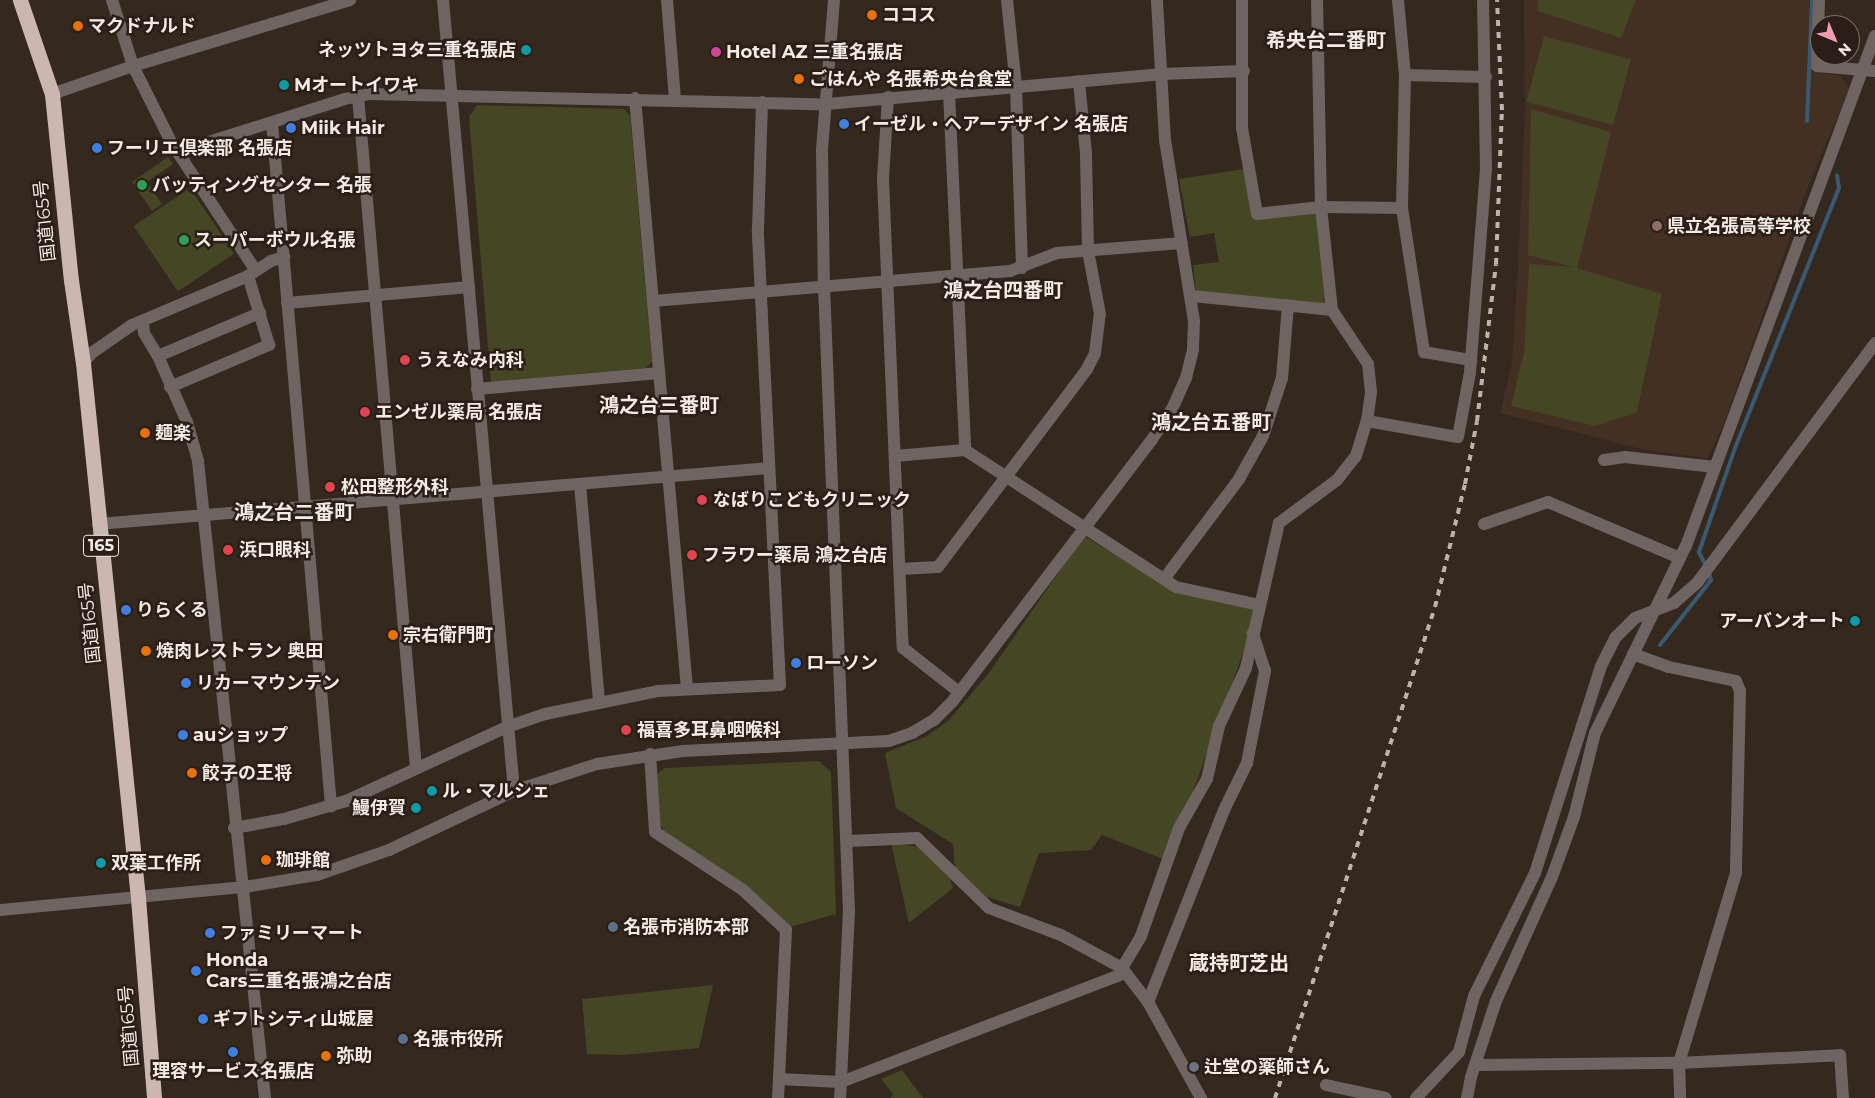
<!DOCTYPE html>
<meta charset="utf-8">
<style>
body{margin:0}
#map{position:relative;width:1875px;height:1098px;overflow:hidden;background:#35281f;font-family:Montserrat,"Noto Sans JP",sans-serif}
div>[style]{position:absolute}
[style*='--x']{left:calc(var(--x)*1px);top:calc(var(--y)*1px);width:calc(var(--w)*1px);rotate:calc(var(--a)*1deg)}
.built>*{inset:0;background:#433023}
.green>*{inset:0;background:#444624;transform-origin:0 0}
.stream>*{height:4px;margin:-2px;padding:0 2px;transform-origin:2px;border-radius:2px;background:#395a71}
.minor>*{height:12px;margin:-6px;padding:0 6px;transform-origin:6px;border-radius:6px;background:#6e6563}
.highway>*{height:15px;margin:-7.5px;padding:0 7.5px;transform-origin:7.5px;border-radius:7.5px;background:#cbb6b0}
.rail>*{height:4px;margin-top:-2px;transform-origin:0;background:repeating-linear-gradient(90deg,#bdb3ac 0 6px,transparent 0 12px)}
.dots>*{width:14px;height:14px;translate:-50% -50%;box-sizing:border-box;border:2px solid #2b1e16;border-radius:50%}
span{translate:-50% -50%;white-space:nowrap;text-align:center;line-height:1.15;-webkit-text-stroke:5px #2b1e16;paint-order:stroke}
.shield-label span{padding:1px 4px;background:#2b1e16;border:1px solid;border-radius:4px;-webkit-text-stroke-width:0}
.shield-label{font-size:16px;color:#f3eae4;font-weight:700}
.poi-label{font-size:18px;color:#f3eae4;font-weight:700}
.left{translate:0 -50%;text-align:left}
.right{translate:-100% -50%;text-align:right}
.street-label{font-size:18px;color:#f3eae4}
.quarter-label{font-size:20px;color:#f3eae4;font-weight:700}
.north{position:absolute;left:1810px;top:15px;width:50px;height:50px;box-sizing:border-box;background:#2b1e16;border:1px solid #7b7068;border-radius:50%;rotate:135deg;font-size:14px;font-weight:700;line-height:20px;text-align:center;color:#f3eae4}
.north::after{content:'';display:block;margin:auto;width:18px;height:22px;background:#f09ab5;clip-path:polygon(50% 0,100% 100%,50% 72%,0 100%)}
</style>
<div id="map">
<div class="built">
<i style="clip-path:polygon(1524px 0,1812px 0,1812px 71px,1841px 76px,1849px 89px,1808px 186px,1726px 418px,1708px 458px,1645px 450px,1500px 413px,1512px 363px,1518px 266px,1525px 111px)"></i>
</div>
<div class="green">
<i style="clip-path:polygon(1537px 0,1636px 0,1621px 38px,1538px 11px)"></i>
<i style="left:1544px;top:36px;width:90px;height:68px;rotate:15deg"></i>
<i style="clip-path:polygon(477px 105px,624px 109px,630px 116px,652px 362px,646px 368px,491px 382px,469px 117px)"></i>
<i style="clip-path:polygon(1531px 109px,1611px 132px,1577px 268px,1662px 294px,1637px 412px,1595px 426px,1511px 406px,1524px 352px,1529px 264px,1573px 267px,1528px 255px)"></i>
<i style="clip-path:polygon(168px 157px,173px 164px,147px 182px,162px 204px,152px 211px,132px 182px)"></i>
<i style="clip-path:polygon(1244px 169px,1255px 216px,1318px 211px,1325px 304px,1196px 292px,1193px 265px,1219px 262px,1214px 233px,1190px 237px,1179px 179px)"></i>
<i style="left:190px;top:188px;width:79px;height:68px;rotate:56deg"></i>
<i style="clip-path:polygon(1084px 536px,1176px 590px,1259px 609px,1191px 797px,1163px 859px,1102px 835px,1091px 850px,1039px 853px,1020px 907px,984px 896px,955px 868px,953px 844px,896px 808px,885px 753px,927px 736px,949px 720px,988px 674px)"></i>
<i style="clip-path:polygon(819px 761px,831px 772px,836px 914px,790px 927px,665px 833px,660px 824px,657px 774px,665px 768px)"></i>
<i style="clip-path:polygon(891px 843px,920px 847px,950px 879px,953px 888px,909px 923px)"></i>
<i style="clip-path:polygon(713px 985px,699px 1048px,623px 1055px,587px 1054px,582px 999px)"></i>
<i style="clip-path:polygon(902px 1070px,923px 1098px,891px 1098px,893px 1094px,881px 1079px)"></i>
</div>
<div class="stream">
<i style="--x:1807;--y:121;--w:121;--a:-87.6"></i>
<i style="--x:1706;--y:566;--w:16;--a:-117"></i>
<i style="--x:1699;--y:552;--w:110;--a:-70.9"></i>
<i style="--x:1735;--y:448;--w:280;--a:-68.2"></i>
<i style="--x:1839;--y:188;--w:13;--a:-99"></i>
<i style="--x:1660;--y:645;--w:83;--a:-51.9"></i>
<i style="--x:1711;--y:580;--w:7;--a:-106"></i>
</div>
<div class="minor">
<i style="--x:112;--y:0;--w:69;--a:72.3"></i>
<i style="--x:133;--y:66;--w:85;--a:63.4"></i>
<i style="--x:171;--y:142;--w:154;--a:56.6"></i>
<i style="--x:443;--y:0;--w:794;--a:84.87"></i>
<i style="--x:667;--y:0;--w:100;--a:85.4"></i>
<i style="--x:834;--y:0;--w:150;--a:94.6"></i>
<i style="--x:822;--y:150;--w:136;--a:89.2"></i>
<i style="--x:824;--y:286;--w:625;--a:87.71"></i>
<i style="--x:849;--y:910;--w:188;--a:92.7"></i>
<i style="--x:1007;--y:0;--w:86;--a:84"></i>
<i style="--x:1016;--y:86;--w:182;--a:88.1"></i>
<i style="--x:1242;--y:0;--w:128;--a:90"></i>
<i style="--x:1242;--y:128;--w:87;--a:80.1"></i>
<i style="--x:1257;--y:214;--w:64;--a:-6.2"></i>
<i style="--x:1321;--y:207;--w:81;--a:0.7"></i>
<i style="--x:1398;--y:0;--w:75;--a:84.7"></i>
<i style="--x:1405;--y:75;--w:133;--a:91.3"></i>
<i style="--x:1402;--y:208;--w:146;--a:81.3"></i>
<i style="--x:1424;--y:352;--w:48;--a:9.7"></i>
<i style="--x:1819;--y:0;--w:66;--a:91.7"></i>
<i style="--x:1817;--y:66;--w:58;--a:4.9"></i>
<i style="--x:1405;--y:75;--w:81;--a:1.4"></i>
<i style="--x:949;--y:92;--w:358;--a:87.4"></i>
<i style="--x:52;--y:94;--w:86;--a:-19.1"></i>
<i style="--x:133;--y:66;--w:227;--a:-16.9"></i>
<i style="--x:358;--y:96;--w:675;--a:85.07"></i>
<i style="--x:888;--y:97;--w:82;--a:93.5"></i>
<i style="--x:883;--y:179;--w:469;--a:87.6"></i>
<i style="--x:903;--y:648;--w:71;--a:38.2"></i>
<i style="--x:635;--y:98;--w:593;--a:84.97"></i>
<i style="--x:272;--y:123;--w:686;--a:85.06"></i>
<i style="--x:177;--y:152;--w:176;--a:-17.5"></i>
<i style="--x:345;--y:99;--w:25;--a:-12"></i>
<i style="--x:369;--y:94;--w:458;--a:1.3"></i>
<i style="--x:827;--y:104;--w:335;--a:-5.1"></i>
<i style="--x:1161;--y:74;--w:83;--a:-2.1"></i>
<i style="--x:1192;--y:296;--w:141;--a:5.7"></i>
<i style="--x:653;--y:301;--w:358;--a:-4.8"></i>
<i style="--x:1010;--y:271;--w:50;--a:-21"></i>
<i style="--x:1057;--y:253;--w:125;--a:-4.6"></i>
<i style="--x:287;--y:303;--w:183;--a:-5"></i>
<i style="--x:143;--y:323;--w:10;--a:84"></i>
<i style="--x:144;--y:333;--w:27;--a:59"></i>
<i style="--x:158;--y:356;--w:72;--a:66.3"></i>
<i style="--x:187;--y:422;--w:41;--a:74.2"></i>
<i style="--x:198;--y:461;--w:641;--a:84"></i>
<i style="--x:158;--y:356;--w:111;--a:-22.9"></i>
<i style="--x:83;--y:363;--w:15;--a:-48"></i>
<i style="--x:93;--y:352;--w:47;--a:-34.7"></i>
<i style="--x:132;--y:325;--w:126;--a:-22.9"></i>
<i style="--x:248;--y:276;--w:27;--a:-33"></i>
<i style="--x:271;--y:261;--w:14;--a:-17"></i>
<i style="--x:170;--y:387;--w:108;--a:-23"></i>
<i style="--x:269;--y:345;--w:72;--a:-106.9"></i>
<i style="--x:477;--y:389;--w:183;--a:-5"></i>
<i style="--x:1367;--y:421;--w:92;--a:10"></i>
<i style="--x:1458;--y:437;--w:66;--a:-79.5"></i>
<i style="--x:1470;--y:372;--w:204;--a:-85.5"></i>
<i style="--x:1486;--y:169;--w:169;--a:-91"></i>
<i style="--x:895;--y:456;--w:70;--a:-4.9"></i>
<i style="--x:965;--y:450;--w:252;--a:33"></i>
<i style="--x:1176;--y:587;--w:86;--a:12.1"></i>
<i style="--x:1604;--y:460;--w:21;--a:-8"></i>
<i style="--x:1625;--y:457;--w:90;--a:6.4"></i>
<i style="--x:580;--y:484;--w:218;--a:85"></i>
<i style="--x:98;--y:524;--w:673;--a:-4.77"></i>
<i style="--x:1484;--y:524;--w:68;--a:-19"></i>
<i style="--x:1548;--y:502;--w:143;--a:23"></i>
<i style="--x:900;--y:569;--w:38;--a:-3"></i>
<i style="--x:938;--y:567;--w:248;--a:-53"></i>
<i style="--x:1087;--y:369;--w:18;--a:-63"></i>
<i style="--x:1095;--y:353;--w:39;--a:-83"></i>
<i style="--x:1100;--y:314;--w:64;--a:-100.8"></i>
<i style="--x:1088;--y:251;--w:98;--a:-91.2"></i>
<i style="--x:1086;--y:153;--w:72;--a:-95.6"></i>
<i style="--x:1164;--y:579;--w:125;--a:-53.1"></i>
<i style="--x:1239;--y:479;--w:49;--a:-60.8"></i>
<i style="--x:1263;--y:436;--w:61;--a:-71.9"></i>
<i style="--x:1282;--y:378;--w:73;--a:-85.3"></i>
<i style="--x:1633;--y:654;--w:38;--a:20"></i>
<i style="--x:1669;--y:667;--w:68;--a:11.8"></i>
<i style="--x:1736;--y:681;--w:11;--a:68"></i>
<i style="--x:1740;--y:691;--w:182;--a:91.3"></i>
<i style="--x:1736;--y:873;--w:198;--a:106.7"></i>
<i style="--x:1679;--y:1063;--w:35;--a:88"></i>
<i style="--x:650;--y:754;--w:78;--a:86.3"></i>
<i style="--x:655;--y:832;--w:105;--a:33.4"></i>
<i style="--x:743;--y:890;--w:59;--a:42.9"></i>
<i style="--x:786;--y:930;--w:168;--a:92.7"></i>
<i style="--x:234;--y:828;--w:51;--a:-10.2"></i>
<i style="--x:284;--y:819;--w:65;--a:-16.2"></i>
<i style="--x:346;--y:801;--w:177;--a:-24.7"></i>
<i style="--x:507;--y:727;--w:40;--a:-18.9"></i>
<i style="--x:545;--y:714;--w:115;--a:-11.5"></i>
<i style="--x:658;--y:691;--w:122;--a:-2.8"></i>
<i style="--x:780;--y:685;--w:456;--a:-92.8"></i>
<i style="--x:758;--y:230;--w:128;--a:-88.2"></i>
<i style="--x:848;--y:841;--w:69;--a:-2.5"></i>
<i style="--x:917;--y:838;--w:100;--a:44.2"></i>
<i style="--x:989;--y:908;--w:77;--a:20.6"></i>
<i style="--x:1061;--y:935;--w:69;--a:28.4"></i>
<i style="--x:1122;--y:968;--w:43;--a:52.6"></i>
<i style="--x:1148;--y:1002;--w:110;--a:61.1"></i>
<i style="--x:0;--y:910;--w:246;--a:-5.4"></i>
<i style="--x:245;--y:887;--w:73;--a:-9.5"></i>
<i style="--x:317;--y:875;--w:76;--a:-19.1"></i>
<i style="--x:389;--y:850;--w:138;--a:-25.3"></i>
<i style="--x:514;--y:791;--w:87;--a:-18"></i>
<i style="--x:597;--y:764;--w:87;--a:-8.6"></i>
<i style="--x:683;--y:751;--w:206;--a:-2.8"></i>
<i style="--x:889;--y:741;--w:24;--a:-19"></i>
<i style="--x:912;--y:733;--w:26;--a:-31"></i>
<i style="--x:934;--y:720;--w:25;--a:-45"></i>
<i style="--x:952;--y:702;--w:328;--a:-52.7"></i>
<i style="--x:1151;--y:441;--w:40;--a:-57.1"></i>
<i style="--x:1173;--y:407;--w:32;--a:-66"></i>
<i style="--x:1186;--y:378;--w:30;--a:-76"></i>
<i style="--x:1193;--y:349;--w:28;--a:-88"></i>
<i style="--x:1194;--y:321;--w:183;--a:-99.1"></i>
<i style="--x:1165;--y:140;--w:140;--a:-93.3"></i>
<i style="--x:1122;--y:968;--w:37;--a:-59"></i>
<i style="--x:1141;--y:936;--w:114;--a:-70.6"></i>
<i style="--x:1179;--y:828;--w:56;--a:-60.3"></i>
<i style="--x:1207;--y:779;--w:54;--a:-77.2"></i>
<i style="--x:1219;--y:726;--w:64;--a:-65"></i>
<i style="--x:1246;--y:668;--w:149;--a:-77.2"></i>
<i style="--x:1279;--y:523;--w:72;--a:-36.6"></i>
<i style="--x:1337;--y:480;--w:31;--a:-52"></i>
<i style="--x:1356;--y:456;--w:37;--a:-73"></i>
<i style="--x:1367;--y:421;--w:29;--a:-82"></i>
<i style="--x:1371;--y:392;--w:28;--a:-96"></i>
<i style="--x:1368;--y:364;--w:65;--a:-123.7"></i>
<i style="--x:1332;--y:310;--w:104;--a:-96.1"></i>
<i style="--x:1321;--y:207;--w:207;--a:-91.1"></i>
<i style="--x:1148;--y:1002;--w:206;--a:-68.4"></i>
<i style="--x:1224;--y:810;--w:52;--a:-63.9"></i>
<i style="--x:1247;--y:763;--w:94;--a:-78.9"></i>
<i style="--x:1265;--y:671;--w:40;--a:-108"></i>
<i style="--x:1476;--y:1065;--w:203;--a:-0.6"></i>
<i style="--x:1679;--y:1063;--w:161;--a:-2.8"></i>
<i style="--x:1840;--y:1055;--w:43;--a:86"></i>
<i style="--x:779;--y:1079;--w:62;--a:2.8"></i>
<i style="--x:841;--y:1082;--w:304;--a:-21"></i>
<i style="--x:1326;--y:1085;--w:61;--a:12.2"></i>
<i style="--x:1416;--y:1098;--w:63;--a:-46.9"></i>
<i style="--x:1459;--y:1052;--w:58;--a:-75"></i>
<i style="--x:1474;--y:996;--w:137;--a:-63.6"></i>
<i style="--x:1535;--y:873;--w:217;--a:-72.3"></i>
<i style="--x:1601;--y:666;--w:33;--a:-63"></i>
<i style="--x:1616;--y:637;--w:27;--a:-45"></i>
<i style="--x:1635;--y:618;--w:42;--a:-21"></i>
<i style="--x:1674;--y:603;--w:30;--a:-41"></i>
<i style="--x:1697;--y:583;--w:299;--a:-53.4"></i>
<i style="--x:1467;--y:1098;--w:21;--a:-79"></i>
<i style="--x:1471;--y:1077;--w:80;--a:-71.8"></i>
<i style="--x:1496;--y:1001;--w:136;--a:-65.7"></i>
<i style="--x:1552;--y:877;--w:64;--a:-69.9"></i>
<i style="--x:1574;--y:817;--w:87;--a:-76"></i>
<i style="--x:1595;--y:733;--w:208;--a:-64.1"></i>
<i style="--x:1686;--y:546;--w:544;--a:-69.67"></i>
</div>
<div class="highway">
<i style="--x:20;--y:0;--w:99;--a:71.2"></i>
<i style="--x:52;--y:94;--w:187;--a:84.2"></i>
<i style="--x:71;--y:280;--w:84;--a:81.8"></i>
<i style="--x:83;--y:363;--w:538;--a:84.13"></i>
<i style="--x:138;--y:898;--w:201;--a:85.4"></i>
</div>
<div class="rail">
<i style="--x:1275;--y:1098;--w:516;--a:-71.95"></i>
<i style="--x:1435;--y:607;--w:127;--a:-76.3"></i>
<i style="--x:1465;--y:484;--w:64;--a:-79.2"></i>
<i style="--x:1477;--y:421;--w:158;--a:-83.1"></i>
<i style="--x:1496;--y:264;--w:154;--a:-87.8"></i>
<i style="--x:1502;--y:110;--w:110;--a:-92.6"></i>
</div>
<div class="dots">
<i style="left:872px;top:15px;background:#e8710a"></i>
<i style="left:78px;top:26px;background:#e8710a"></i>
<i style="left:526px;top:50px;background:#0f9aa8"></i>
<i style="left:716px;top:52px;background:#d1479c"></i>
<i style="left:799px;top:79px;background:#e8710a"></i>
<i style="left:284px;top:85px;background:#0f9aa8"></i>
<i style="left:844px;top:124px;background:#3f7fe0"></i>
<i style="left:291px;top:128px;background:#3f7fe0"></i>
<i style="left:97px;top:148px;background:#3f7fe0"></i>
<i style="left:142px;top:185px;background:#2e9e5b"></i>
<i style="left:1657px;top:226px;background:#8d6e63"></i>
<i style="left:184px;top:240px;background:#2e9e5b"></i>
<i style="left:405px;top:360px;background:#e0444e"></i>
<i style="left:365px;top:412px;background:#e0444e"></i>
<i style="left:145px;top:433px;background:#e8710a"></i>
<i style="left:330px;top:487px;background:#e0444e"></i>
<i style="left:702px;top:500px;background:#e0444e"></i>
<i style="left:228px;top:550px;background:#e0444e"></i>
<i style="left:692px;top:555px;background:#e0444e"></i>
<i style="left:126px;top:610px;background:#3f7fe0"></i>
<i style="left:1855px;top:621px;background:#0f9aa8"></i>
<i style="left:393px;top:635px;background:#e8710a"></i>
<i style="left:146px;top:651px;background:#e8710a"></i>
<i style="left:796px;top:663px;background:#3f7fe0"></i>
<i style="left:186px;top:683px;background:#3f7fe0"></i>
<i style="left:626px;top:730px;background:#e0444e"></i>
<i style="left:183px;top:735px;background:#3f7fe0"></i>
<i style="left:192px;top:773px;background:#e8710a"></i>
<i style="left:432px;top:791px;background:#0f9aa8"></i>
<i style="left:416px;top:808px;background:#0f9aa8"></i>
<i style="left:266px;top:860px;background:#e8710a"></i>
<i style="left:101px;top:863px;background:#0f9aa8"></i>
<i style="left:613px;top:927px;background:#5c6f8a"></i>
<i style="left:210px;top:933px;background:#3f7fe0"></i>
<i style="left:196px;top:971px;background:#3f7fe0"></i>
<i style="left:203px;top:1019px;background:#3f7fe0"></i>
<i style="left:403px;top:1039px;background:#5c6f8a"></i>
<i style="left:233px;top:1052px;background:#3f7fe0"></i>
<i style="left:326px;top:1056px;background:#e8710a"></i>
<i style="left:1194px;top:1067px;background:#6b7280"></i>
</div>
<div class="shield-label">
<span style="left:101px;top:546px">165</span>
</div>
<div class="poi-label">
<span class="left" style="left:882px;top:15px">ココス</span>
<span class="left" style="left:88px;top:26px">マクドナルド</span>
<span class="right" style="left:516px;top:50px">ネッツトヨタ三重名張店</span>
<span class="left" style="left:726px;top:52px">Hotel AZ 三重名張店</span>
<span class="left" style="left:809px;top:79px">ごはんや 名張希央台食堂</span>
<span class="left" style="left:294px;top:85px">Mオートイワキ</span>
<span class="left" style="left:854px;top:124px">イーゼル・ヘアーデザイン 名張店</span>
<span class="left" style="left:301px;top:128px">Miik Hair</span>
<span class="left" style="left:107px;top:148px">フーリエ倶楽部 名張店</span>
<span class="left" style="left:152px;top:185px">バッティングセンター 名張</span>
<span class="left" style="left:1667px;top:226px">県立名張高等学校</span>
<span class="left" style="left:194px;top:240px">スーパーボウル名張</span>
<span class="left" style="left:416px;top:360px">うえなみ内科</span>
<span class="left" style="left:375px;top:412px">エンゼル薬局 名張店</span>
<span class="left" style="left:155px;top:433px">麺楽</span>
<span class="left" style="left:341px;top:487px">松田整形外科</span>
<span class="left" style="left:713px;top:500px">なばりこどもクリニック</span>
<span class="left" style="left:239px;top:550px">浜口眼科</span>
<span class="left" style="left:702px;top:555px">フラワー薬局 鴻之台店</span>
<span class="left" style="left:136px;top:610px">りらくる</span>
<span class="right" style="left:1845px;top:621px">アーバンオート</span>
<span class="left" style="left:403px;top:635px">宗右衛門町</span>
<span class="left" style="left:156px;top:651px">焼肉レストラン 奥田</span>
<span class="left" style="left:806px;top:663px">ローソン</span>
<span class="left" style="left:196px;top:683px">リカーマウンテン</span>
<span class="left" style="left:637px;top:730px">福喜多耳鼻咽喉科</span>
<span class="left" style="left:193px;top:735px">auショップ</span>
<span class="left" style="left:202px;top:773px">餃子の王将</span>
<span class="left" style="left:442px;top:791px">ル・マルシェ</span>
<span class="right" style="left:406px;top:808px">鰻伊賀</span>
<span class="left" style="left:276px;top:860px">珈琲館</span>
<span class="left" style="left:111px;top:863px">双葉工作所</span>
<span class="left" style="left:623px;top:927px">名張市消防本部</span>
<span class="left" style="left:220px;top:933px">ファミリーマート</span>
<span class="left" style="left:206px;top:971px">Honda<br>Cars三重名張鴻之台店</span>
<span class="left" style="left:213px;top:1019px">ギフトシティ山城屋</span>
<span class="left" style="left:413px;top:1039px">名張市役所</span>
<span class="left" style="left:336px;top:1056px">弥助</span>
<span class="left" style="left:1204px;top:1067px">辻堂の薬師さん</span>
<span style="left:233px;top:1071px">理容サービス名張店</span>
</div>
<div class="street-label">
<span style="left:45px;top:221px;rotate:-96deg">国道165号</span>
<span style="left:90px;top:623px;rotate:-96deg">国道165号</span>
<span style="left:129px;top:1026px;rotate:-95deg">国道165号</span>
</div>
<div class="quarter-label">
<span style="left:1326px;top:40px">希央台二番町</span>
<span style="left:1003px;top:290px">鴻之台四番町</span>
<span style="left:659px;top:405px">鴻之台三番町</span>
<span style="left:1211px;top:422px">鴻之台五番町</span>
<span style="left:294px;top:512px">鴻之台二番町</span>
<span style="left:1239px;top:963px">蔵持町芝出</span>
</div>
<div class="north">N</div>
</div>
